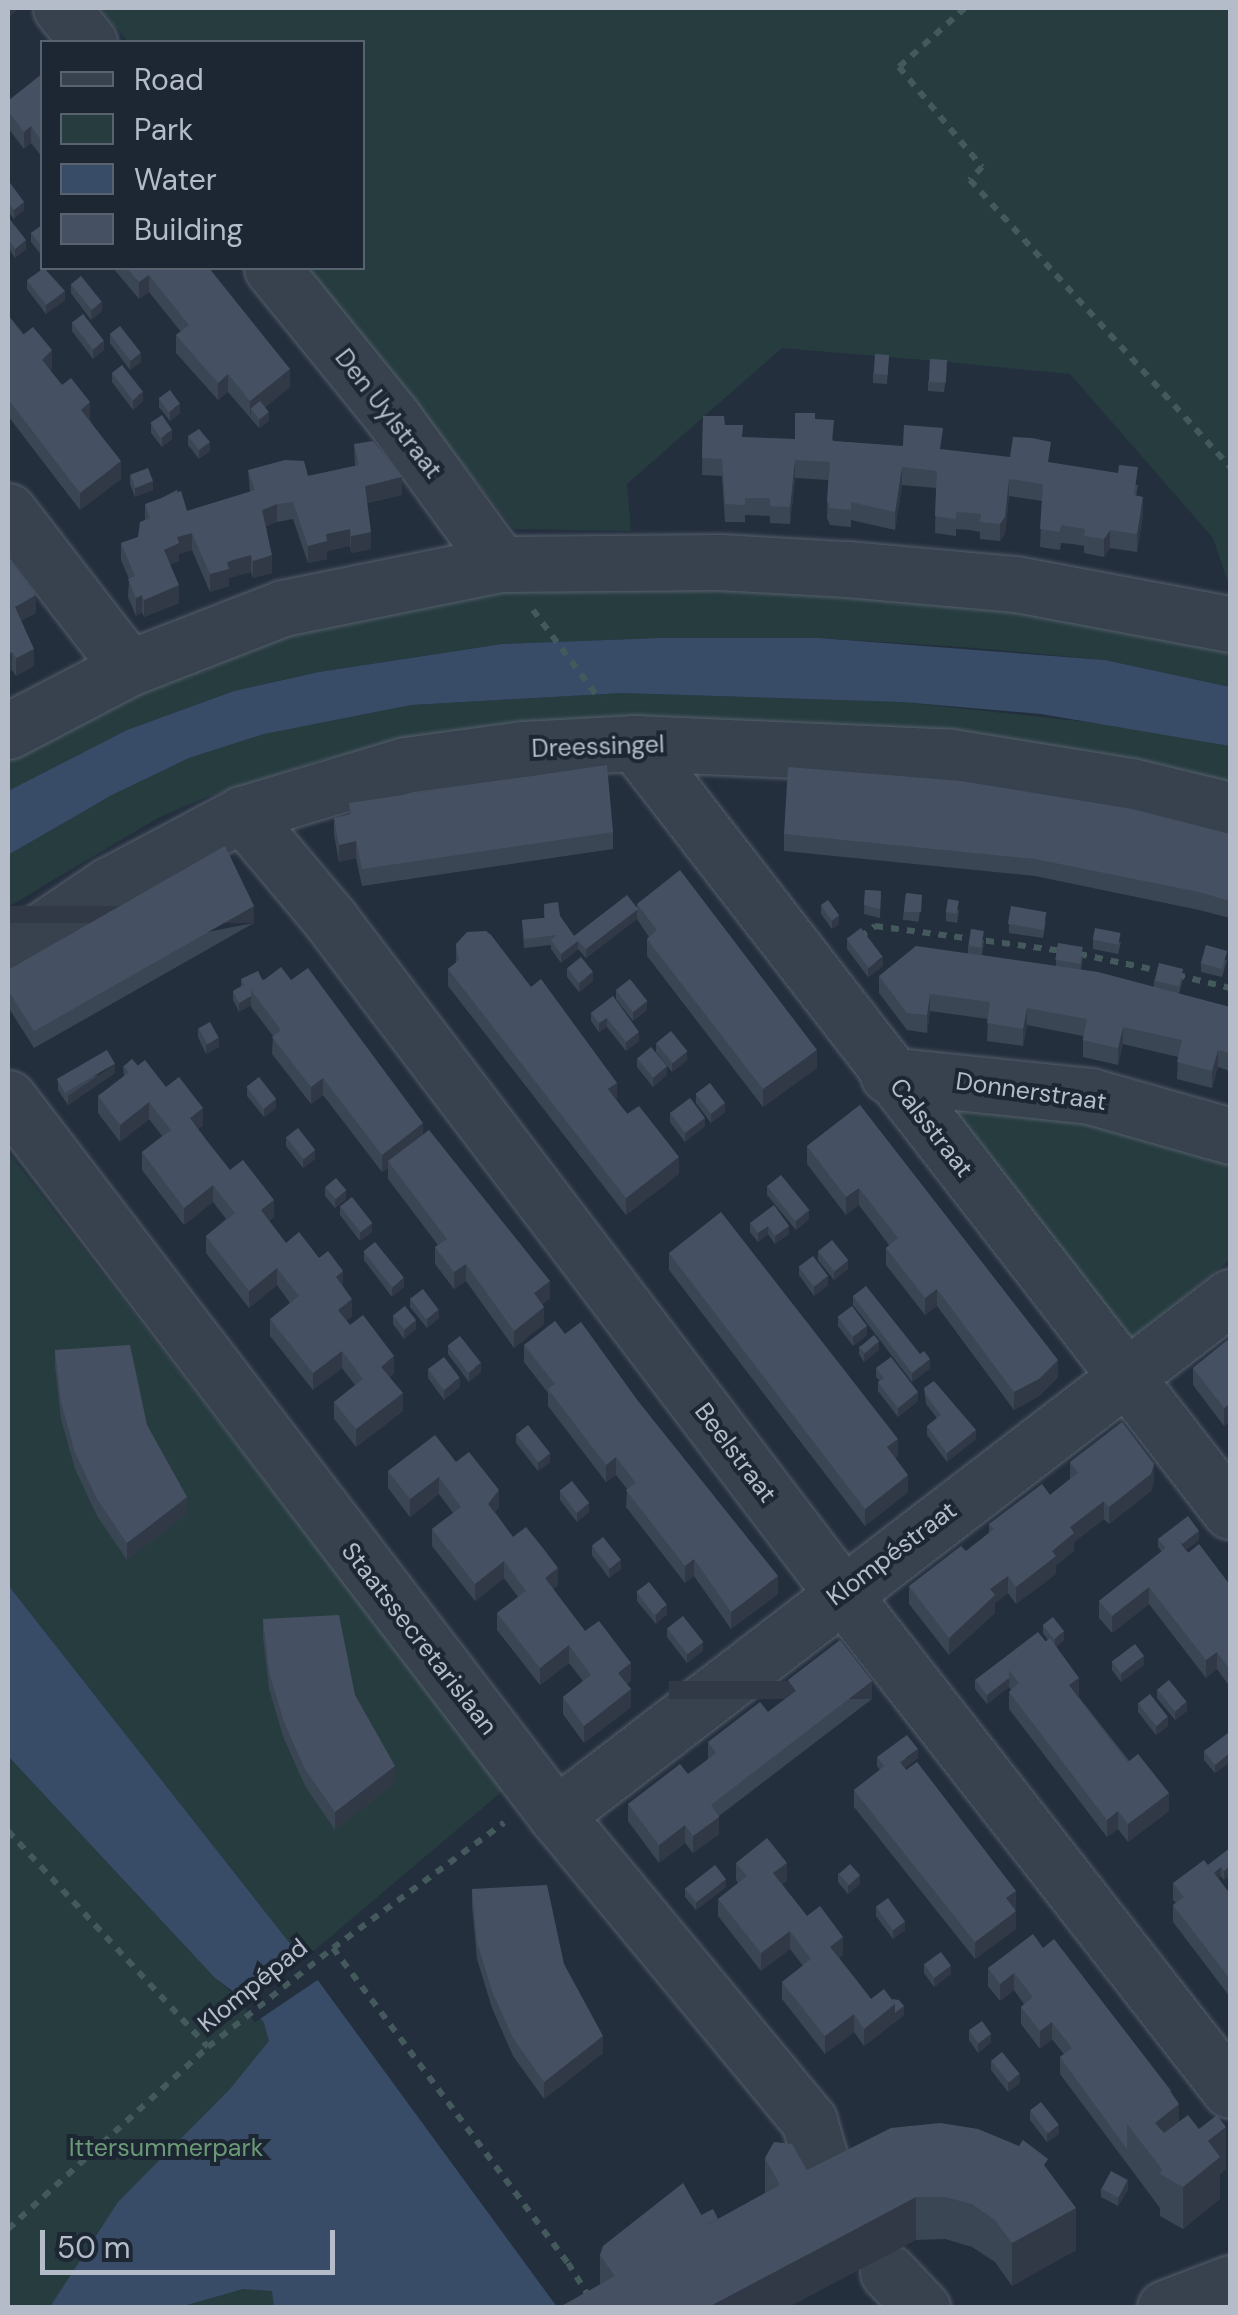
<!DOCTYPE html>
<meta charset="utf-8">
<style>
body{margin:0}
#map{position:relative;width:1238px;height:2315px;overflow:hidden;background:#242f3e;font-family:"DM Sans",sans-serif}
div>[style]{position:absolute}
[style*='--x']{left:calc(var(--x)*1px);top:calc(var(--y)*1px);width:calc(var(--w)*1px);rotate:calc(var(--a)*1deg)}
.green>*{inset:0;background:#263c3f}
.water>*{inset:0;background:#394c67}
.pier>*{inset:0;background:#242f3e;transform-origin:0 0}
.path>*{height:6px;margin-top:-3px;transform-origin:0;background:repeating-linear-gradient(90deg,#44595c 0 8px,transparent 0 16px)}
.roads{filter:drop-shadow(0 0 2px #565f6c) drop-shadow(0 0 2px #565f6c)}
.minor>*{height:55px;margin:-27.5px;padding:0 27.5px;transform-origin:27.5px;border-radius:27.5px;background:#38414e}
.wall>*{inset:0;background:#3b4654;transform-origin:0 0}
.shaded-wall>*{inset:0;background:#303945;transform-origin:0 0}
.building>*{inset:0;background:#455162;transform-origin:0 0}
span{translate:-50% -50%;white-space:nowrap;text-align:center;line-height:1.15;-webkit-text-stroke:8px #1d2633;paint-order:stroke}
.street-label{font-size:25px;color:#b4bcc9}
.park-label{font-size:25px;color:#6b9a76}
.frame{position:absolute;inset:0;border:10px solid #b4bcc9;pointer-events:none}
.legend{position:absolute;left:40px;top:40px;width:325px;height:230px;box-sizing:border-box;background:#1d2633;border:2px solid #59626f;margin:0;padding:12px 18px;list-style:none;font-size:30px;color:#b4bcc9}
.legend li{display:flex;align-items:center;gap:20px;height:50px}
.legend b{width:50px;border:2px solid #59626f}
.scale{position:absolute;left:40px;top:2230px;width:295px;height:45px;box-sizing:border-box;border:5px solid #b4bcc9;border-top:0;padding-left:12px;font-size:30px;line-height:35px;white-space:nowrap;color:#b4bcc9;-webkit-text-stroke:8px #1d2633;paint-order:stroke}
</style>
<div id="map">
<div class="green">
<i style="clip-path:polygon(100px 8px,1230px 8px,1230px 588px,1213px 538px,1070px 374px,948px 362px,782px 348px,627px 484px,631px 531px,514px 529px,306px 268px,362px 268px,362px 42px,128px 42px)"></i>
<i style="clip-path:polygon(701px 586px,926px 597px,1230px 643px,1230px 687px,1105px 660px,963px 647px,819px 638px,660px 638px,502px 644px,319px 672px,234px 691px,127px 730px,8px 791px,8px 742px,221px 643px,489px 589px)"></i>
<i style="clip-path:polygon(622px 693px,902px 702px,1143px 728px,1230px 746px,1230px 786px,441px 736px,321px 760px,207px 797px,158px 818px,8px 907px,8px 855px,112px 795px,189px 758px,264px 734px,410px 705px)"></i>
<i style="clip-path:polygon(935px 1097px,1073px 1113px,1230px 1153px,1230px 1260px,1125px 1343px)"></i>
<i style="clip-path:polygon(8px 1152px,505px 1789px,303px 1960px,8px 1585px)"></i>
<i style="clip-path:polygon(8px 1756px,215px 1978px,479px 2206px,557px 2307px,8px 2307px)"></i>
</div>
<div class="water">
<i style="clip-path:polygon(660px 638px,819px 638px,1105px 660px,1230px 687px,1230px 746px,1041px 714px,902px 702px,622px 693px,411px 705px,264px 734px,189px 758px,112px 795px,8px 855px,8px 791px,127px 730px,234px 691px,319px 672px,502px 644px)"></i>
<i style="clip-path:polygon(8px 1585px,303px 1960px,557px 2307px,274px 2307px,272px 2291px,243px 2289px,180px 2307px,50px 2307px,118px 2202px,230px 2089px,269px 2041px,264px 2023px,250px 2004px,215px 1978px,8px 1756px)"></i>
</div>
<div class="pier">
<i style="left:307px;top:1957px;width:25px;height:80px;rotate:56deg"></i>
</div>
<div class="path">
<i style="--x:965;--y:8;--w:89;--a:138.2"></i>
<i style="--x:899;--y:67;--w:130;--a:50.3"></i>
<i style="--x:982;--y:167;--w:18;--a:133"></i>
<i style="--x:970;--y:180;--w:387;--a:47.8"></i>
<i style="--x:533;--y:610;--w:112;--a:53.3"></i>
<i style="--x:860;--y:937;--w:19;--a:-36"></i>
<i style="--x:875;--y:926;--w:189;--a:7.6"></i>
<i style="--x:1079;--y:954;--w:88;--a:11.8"></i>
<i style="--x:1177;--y:975;--w:55;--a:13.8"></i>
<i style="--x:8;--y:1831;--w:294;--a:47.2"></i>
<i style="--x:333;--y:1948;--w:393;--a:53.3"></i>
<i style="--x:568;--y:2263;--w:53;--a:58.1"></i>
<i style="--x:8;--y:2229;--w:270;--a:-42.3"></i>
<i style="--x:208;--y:2047;--w:159;--a:-38.4"></i>
<i style="--x:333;--y:1948;--w:212;--a:-36.2"></i>
</div>
<div class="roads">
<div class="minor">
<i style="--x:61;--y:8;--w:44;--a:50.5"></i>
<i style="--x:272;--y:268;--w:191;--a:51"></i>
<i style="--x:392;--y:416;--w:183;--a:53.9"></i>
<i style="--x:8;--y:511;--w:198;--a:52.4"></i>
<i style="--x:8;--y:731;--w:136;--a:-27.5"></i>
<i style="--x:129;--y:668;--w:165;--a:-21.3"></i>
<i style="--x:283;--y:608;--w:221;--a:-11.5"></i>
<i style="--x:500;--y:564;--w:220;--a:-0.5"></i>
<i style="--x:720;--y:562;--w:127;--a:3.2"></i>
<i style="--x:847;--y:569;--w:170;--a:5.1"></i>
<i style="--x:1016;--y:584;--w:218;--a:10.6"></i>
<i style="--x:635;--y:743;--w:972;--a:52.23"></i>
<i style="--x:242;--y:814;--w:137;--a:50"></i>
<i style="--x:330;--y:919;--w:845;--a:52.79"></i>
<i style="--x:841;--y:1592;--w:632;--a:52.01"></i>
<i style="--x:8;--y:953;--w:122;--a:-34"></i>
<i style="--x:109;--y:885;--w:151;--a:-28.1"></i>
<i style="--x:242;--y:814;--w:170;--a:-16.7"></i>
<i style="--x:405;--y:765;--w:119;--a:-7.7"></i>
<i style="--x:523;--y:749;--w:112;--a:-3.1"></i>
<i style="--x:635;--y:743;--w:316;--a:2.5"></i>
<i style="--x:951;--y:757;--w:182;--a:9.2"></i>
<i style="--x:1131;--y:786;--w:102;--a:13.6"></i>
<i style="--x:888;--y:1075;--w:203;--a:5.9"></i>
<i style="--x:1090;--y:1096;--w:146;--a:15.9"></i>
<i style="--x:8;--y:1098;--w:902;--a:52.61"></i>
<i style="--x:556;--y:1815;--w:397;--a:50.4"></i>
<i style="--x:809;--y:2121;--w:60;--a:73.7"></i>
<i style="--x:556;--y:1815;--w:850;--a:-37.54"></i>
<i style="--x:888;--y:2272;--w:50;--a:46.6"></i>
<i style="--x:1165;--y:2308;--w:70;--a:-21"></i>
</div>
</div>
<div class="wall">
<i style="clip-path:polygon(42px 74px,42px 179px,40px 176px,40px 159px,42px 157px,31px 143px,24px 149px,8px 128px,8px 101px)"></i>
<i style="clip-path:polygon(8px 180px,24px 210px,14px 219px,8px 211px)"></i>
<i style="clip-path:polygon(8px 217px,26px 249px,15px 258px,8px 247px)"></i>
<i style="clip-path:polygon(42px 225px,42px 256px,31px 242px,31px 233px)"></i>
<i style="clip-path:polygon(113px 268px,209px 268px,290px 387px,265px 407px,269px 421px,259px 428px,228px 392px,218px 400px,176px 353px,176px 335px,181px 332px,149px 292px,139px 299px)"></i>
<i style="clip-path:polygon(27px 280px,65px 300px,46px 314px,27px 289px)"></i>
<i style="clip-path:polygon(71px 284px,102px 311px,91px 320px,71px 293px)"></i>
<i style="clip-path:polygon(8px 315px,52px 368px,50px 370px,90px 420px,121px 479px,80px 510px,8px 416px)"></i>
<i style="clip-path:polygon(72px 322px,104px 350px,93px 359px,72px 331px)"></i>
<i style="clip-path:polygon(110px 334px,141px 362px,130px 370px,110px 343px)"></i>
<i style="clip-path:polygon(889px 355px,887px 384px,873px 383px,873px 374px)"></i>
<i style="clip-path:polygon(947px 369px,944px 392px,928px 391px,928px 382px)"></i>
<i style="clip-path:polygon(112px 373px,143px 401px,133px 410px,112px 382px)"></i>
<i style="clip-path:polygon(159px 398px,180px 413px,170px 421px,159px 407px)"></i>
<i style="clip-path:polygon(703px 416px,725px 425px,743px 438px,795px 439px,815px 419px,834px 441px,942px 450px,1051px 463px,1138px 485px,1136px 496px,1143px 514px,1137px 552px,1110px 548px,1104px 557px,1084px 553px,1084px 546px,1073px 544px,1061px 543px,1060px 550px,1040px 547px,1042px 501px,1009px 496px,1005px 534px,1000px 541px,980px 539px,980px 532px,970px 530px,956px 529px,956px 536px,935px 533px,936px 488px,902px 485px,895px 530px,851px 520px,851px 527px,830px 525px,827px 518px,828px 480px,795px 478px,790px 524px,770px 523px,770px 516px,745px 515px,745px 522px,725px 522px,722px 476px,702px 475px)"></i>
<i style="clip-path:polygon(151px 424px,172px 439px,162px 447px,151px 433px)"></i>
<i style="clip-path:polygon(188px 436px,210px 451px,199px 459px,188px 445px)"></i>
<i style="clip-path:polygon(354px 444px,402px 495px,367px 503px,371px 549px,351px 553px,350px 546px,327px 551px,327px 559px,308px 563px,293px 519px,277px 522px,266px 526px,272px 573px,253px 578px,251px 572px,239px 575px,229px 578px,229px 586px,210px 592px,192px 550px,179px 554px,179px 561px,170px 564px,179px 603px,144px 617px,142px 612px,136px 616px,128px 597px,129px 579px,121px 560px,121px 543px,138px 537px,145px 520px,145px 504px,187px 511px,250px 492px,248px 470px,308px 476px,355px 466px)"></i>
<i style="clip-path:polygon(130px 475px,153px 490px,135px 497px,130px 484px)"></i>
<i style="clip-path:polygon(8px 563px,36px 613px,21px 621px,34px 666px,16px 676px,12px 670px)"></i>
<i style="clip-path:polygon(349px 803px,613px 832px,613px 849px,362px 886px,356px 858px,339px 862px,334px 835px,334px 818px,349px 815px)"></i>
<i style="clip-path:polygon(784px 834px,1230px 834px,1230px 918px,1199px 910px,1035px 876px,784px 851px)"></i>
<i style="clip-path:polygon(865px 890px,881px 891px,880px 918px,864px 914px)"></i>
<i style="left:906px;top:893px;width:16px;height:27px;rotate:7deg"></i>
<i style="clip-path:polygon(544px 904px,560px 916px,574px 936px,637px 908px,637px 904px,817px 1068px,763px 1107px,647px 956px,647px 939px,649px 937px,637px 919px,586px 958px,578px 949px,561px 963px,551px 949px,551px 945px,524px 948px,522px 920px,544px 918px)"></i>
<i style="clip-path:polygon(821px 906px,839px 924px,832px 929px,821px 914px)"></i>
<i style="clip-path:polygon(959px 910px,957px 923px,946px 921px,946px 912px)"></i>
<i style="clip-path:polygon(1046px 921px,1043px 938px,1009px 933px,1009px 924px)"></i>
<i style="clip-path:polygon(254px 923px,34px 1048px,8px 1007px,8px 970px)"></i>
<i style="clip-path:polygon(847px 940px,883px 966px,868px 977px,847px 949px)"></i>
<i style="clip-path:polygon(984px 940px,982px 955px,1056px 966px,1056px 960px,1083px 956px,1081px 970px,1154px 987px,1154px 980px,1183px 978px,1179px 994px,1230px 1007px,1230px 1071px,1218px 1067px,1212px 1088px,1177px 1079px,1178px 1057px,1123px 1044px,1118px 1065px,1083px 1057px,1083px 1036px,1027px 1025px,1023px 1046px,987px 1041px,988px 1019px,930px 1011px,927px 1033px,907px 1030px,879px 993px,879px 976px,968px 954px,968px 946px)"></i>
<i style="clip-path:polygon(1093px 940px,1121px 942px,1118px 954px,1093px 949px)"></i>
<i style="clip-path:polygon(456px 944px,531px 987px,616px 1100px,679px 1174px,626px 1215px,448px 986px,448px 969px,456px 963px)"></i>
<i style="clip-path:polygon(1227px 960px,1222px 977px,1201px 972px,1201px 963px)"></i>
<i style="clip-path:polygon(567px 968px,593px 981px,579px 992px,567px 977px)"></i>
<i style="clip-path:polygon(241px 979px,291px 980px,423px 1134px,550px 1298px,542px 1304px,544px 1324px,514px 1348px,466px 1281px,454px 1289px,435px 1264px,435px 1247px,438px 1245px,388px 1179px,388px 1168px,382px 1172px,323px 1095px,311px 1104px,272px 1054px,273px 1036px,251px 1007px,251px 1005px,239px 1012px,233px 1000px,233px 991px,241px 986px)"></i>
<i style="clip-path:polygon(616px 990px,647px 1010px,633px 1021px,616px 999px)"></i>
<i style="clip-path:polygon(613px 996px,639px 1041px,626px 1051px,607px 1027px,599px 1032px,591px 1021px,591px 1013px)"></i>
<i style="clip-path:polygon(198px 1028px,219px 1047px,206px 1054px,198px 1037px)"></i>
<i style="clip-path:polygon(656px 1043px,687px 1060px,672px 1072px,656px 1052px)"></i>
<i style="clip-path:polygon(637px 1058px,667px 1075px,653px 1087px,637px 1067px)"></i>
<i style="clip-path:polygon(123px 1066px,138px 1066px,166px 1087px,203px 1125px,198px 1129px,230px 1170px,274px 1217px,269px 1221px,286px 1243px,319px 1258px,343px 1286px,352px 1316px,346px 1321px,394px 1373px,390px 1377px,403px 1411px,356px 1447px,334px 1419px,334px 1402px,355px 1385px,352px 1381px,342px 1368px,313px 1390px,270px 1336px,270px 1319px,290px 1303px,277px 1285px,249px 1308px,206px 1253px,206px 1236px,226px 1219px,213px 1202px,184px 1225px,142px 1170px,142px 1152px,162px 1136px,149px 1119px,120px 1142px,98px 1113px,98px 1096px,124px 1076px)"></i>
<i style="clip-path:polygon(115px 1073px,68px 1105px,58px 1090px,58px 1081px)"></i>
<i style="clip-path:polygon(247px 1087px,276px 1108px,264px 1117px,247px 1096px)"></i>
<i style="clip-path:polygon(696px 1094px,725px 1112px,711px 1123px,696px 1103px)"></i>
<i style="clip-path:polygon(860px 1105px,1058px 1377px,1039px 1396px,1014px 1410px,937px 1306px,925px 1315px,886px 1265px,886px 1248px,889px 1245px,859px 1205px,846px 1215px,807px 1164px,807px 1146px)"></i>
<i style="clip-path:polygon(670px 1113px,705px 1126px,685px 1142px,670px 1122px)"></i>
<i style="clip-path:polygon(286px 1137px,315px 1159px,303px 1168px,286px 1146px)"></i>
<i style="clip-path:polygon(767px 1186px,809px 1219px,796px 1230px,767px 1195px)"></i>
<i style="clip-path:polygon(325px 1187px,346px 1199px,335px 1208px,325px 1196px)"></i>
<i style="clip-path:polygon(340px 1206px,372px 1232px,360px 1241px,340px 1215px)"></i>
<i style="clip-path:polygon(750px 1223px,789px 1226px,789px 1234px,775px 1244px,768px 1234px,758px 1242px,750px 1232px)"></i>
<i style="clip-path:polygon(818px 1251px,848px 1269px,834px 1280px,818px 1260px)"></i>
<i style="clip-path:polygon(364px 1252px,404px 1287px,392px 1297px,364px 1260px)"></i>
<i style="clip-path:polygon(669px 1253px,898px 1456px,895px 1458px,908px 1492px,865px 1526px,669px 1270px)"></i>
<i style="clip-path:polygon(799px 1267px,828px 1285px,814px 1296px,799px 1275px)"></i>
<i style="clip-path:polygon(853px 1296px,930px 1368px,912px 1382px,853px 1305px)"></i>
<i style="clip-path:polygon(410px 1298px,439px 1318px,427px 1328px,410px 1307px)"></i>
<i style="clip-path:polygon(393px 1315px,416px 1329px,404px 1339px,393px 1324px)"></i>
<i style="clip-path:polygon(838px 1317px,867px 1335px,853px 1346px,838px 1326px)"></i>
<i style="clip-path:polygon(1230px 1338px,1230px 1421px,1224px 1426px,1193px 1385px,1193px 1368px)"></i>
<i style="clip-path:polygon(524px 1345px,778px 1594px,731px 1629px,694px 1576px,685px 1583px,626px 1507px,627px 1489px,616px 1475px,606px 1482px,548px 1406px,548px 1393px,524px 1362px)"></i>
<i style="clip-path:polygon(448px 1346px,481px 1372px,469px 1382px,448px 1354px)"></i>
<i style="clip-path:polygon(859px 1346px,879px 1350px,864px 1362px,859px 1354px)"></i>
<i style="clip-path:polygon(55px 1350px,147px 1425px,187px 1514px,127px 1560px,97px 1516px,75px 1469px,61px 1419px,55px 1367px)"></i>
<i style="clip-path:polygon(876px 1368px,918px 1401px,898px 1417px,878px 1391px,878px 1382px,880px 1381px,876px 1377px)"></i>
<i style="clip-path:polygon(428px 1369px,460px 1387px,444px 1400px,428px 1378px)"></i>
<i style="clip-path:polygon(924px 1388px,976px 1439px,947px 1462px,927px 1435px,927px 1426px,937px 1418px,926px 1404px)"></i>
<i style="clip-path:polygon(516px 1434px,550px 1462px,538px 1471px,516px 1443px)"></i>
<i style="clip-path:polygon(456px 1462px,499px 1507px,495px 1512px,513px 1537px,558px 1585px,553px 1589px,585px 1631px,631px 1680px,627px 1684px,631px 1707px,584px 1743px,563px 1714px,563px 1697px,583px 1681px,569px 1663px,540px 1685px,497px 1630px,497px 1613px,518px 1597px,504px 1578px,475px 1601px,432px 1546px,432px 1529px,453px 1513px,439px 1494px,410px 1517px,388px 1488px,388px 1471px)"></i>
<i style="clip-path:polygon(1070px 1462px,1154px 1481px,1151px 1491px,1109px 1524px,1104px 1519px,1074px 1542px,1074px 1551px,1056px 1565px,1056px 1574px,1016px 1604px,1008px 1593px,995px 1603px,995px 1613px,949px 1655px,909px 1604px,909px 1586px,966px 1551px,989px 1533px,989px 1524px,1050px 1495px,1070px 1479px)"></i>
<i style="clip-path:polygon(560px 1491px,589px 1512px,577px 1522px,560px 1500px)"></i>
<i style="clip-path:polygon(1158px 1539px,1199px 1540px,1186px 1550px,1230px 1585px,1230px 1687px,1217px 1669px,1206px 1678px,1149px 1604px,1112px 1633px,1099px 1618px,1099px 1601px,1162px 1552px,1158px 1547px)"></i>
<i style="clip-path:polygon(592px 1546px,621px 1569px,609px 1578px,592px 1555px)"></i>
<i style="clip-path:polygon(637px 1592px,667px 1614px,656px 1624px,637px 1601px)"></i>
<i style="clip-path:polygon(263px 1619px,355px 1695px,395px 1783px,335px 1830px,305px 1786px,284px 1739px,269px 1689px,263px 1637px)"></i>
<i style="clip-path:polygon(1043px 1625px,1064px 1640px,1056px 1647px,1078px 1696px,1169px 1811px,1128px 1842px,1118px 1829px,1107px 1837px,1009px 1709px,1009px 1692px,1011px 1690px,1009px 1687px,987px 1704px,975px 1689px,975px 1680px,1048px 1640px,1043px 1633px)"></i>
<i style="clip-path:polygon(667px 1628px,703px 1651px,687px 1663px,667px 1637px)"></i>
<i style="clip-path:polygon(1112px 1661px,1144px 1665px,1121px 1682px,1112px 1670px)"></i>
<i style="clip-path:polygon(788px 1680px,872px 1699px,719px 1816px,719px 1834px,693px 1853px,685px 1843px,659px 1863px,628px 1821px,628px 1804px,688px 1774px,708px 1759px,708px 1742px,768px 1712px,788px 1697px)"></i>
<i style="clip-path:polygon(1157px 1689px,1187px 1711px,1175px 1720px,1157px 1698px)"></i>
<i style="clip-path:polygon(1138px 1703px,1168px 1726px,1156px 1735px,1138px 1712px)"></i>
<i style="clip-path:polygon(1230px 1736px,1230px 1762px,1215px 1773px,1204px 1760px,1204px 1751px)"></i>
<i style="clip-path:polygon(877px 1757px,918px 1758px,905px 1768px,1016px 1908px,1014px 1910px,1016px 1929px,975px 1959px,854px 1807px,854px 1790px,880px 1770px,877px 1766px)"></i>
<i style="clip-path:polygon(1230px 1848px,1230px 1875px,1224px 1880px,1221px 1876px,1218px 1878px,1230px 1894px,1230px 1997px,1173px 1922px,1173px 1905px,1176px 1903px,1173px 1900px,1173px 1883px,1208px 1865px)"></i>
<i style="clip-path:polygon(736px 1863px,787px 1881px,782px 1884px,807px 1916px,843px 1954px,839px 1958px,871px 1999px,904px 2015px,864px 2046px,854px 2032px,825px 2054px,782px 1999px,782px 1982px,803px 1966px,790px 1949px,761px 1971px,718px 1916px,718px 1899px,738px 1883px,736px 1880px)"></i>
<i style="clip-path:polygon(838px 1873px,860px 1884px,848px 1894px,838px 1882px)"></i>
<i style="clip-path:polygon(726px 1887px,696px 1910px,685px 1897px,685px 1888px)"></i>
<i style="clip-path:polygon(472px 1889px,564px 1964px,603px 2053px,544px 2099px,513px 2056px,492px 2008px,477px 1959px,472px 1906px)"></i>
<i style="clip-path:polygon(876px 1907px,905px 1930px,893px 1939px,876px 1916px)"></i>
<i style="clip-path:polygon(1043px 1948px,1172px 2095px,1179px 2121px,1226px 2169px,1220px 2174px,1220px 2199px,1183px 2229px,1160px 2216px,1160px 2208px,1060px 2074px,1060px 2057px,1064px 2054px,1052px 2039px,1040px 2049px,1021px 2024px,1021px 2007px,1024px 2004px,1014px 1990px,1000px 2001px,988px 1986px,988px 1968px)"></i>
<i style="clip-path:polygon(924px 1964px,951px 1974px,934px 1987px,924px 1973px)"></i>
<i style="clip-path:polygon(969px 2031px,991px 2042px,978px 2053px,969px 2040px)"></i>
<i style="clip-path:polygon(991px 2061px,1020px 2083px,1008px 2092px,991px 2070px)"></i>
<i style="clip-path:polygon(1030px 2111px,1059px 2134px,1047px 2142px,1030px 2120px)"></i>
<i style="clip-path:polygon(765px 2158px,807px 2170px,1048px 2171px,1076px 2250px,1012px 2286px,995px 2262px,972px 2247px,945px 2239px,916px 2240px,600px 2284px,600px 2255px,701px 2215px,718px 2219px,765px 2193px)"></i>
<i style="clip-path:polygon(1101px 2188px,1128px 2189px,1118px 2206px,1101px 2197px)"></i>
</div>
<div class="shaded-wall">
<i style="clip-path:polygon(8px 8px,17px 8px,17px 10px,8px 18px)"></i>
<i style="clip-path:polygon(31px 126px,31px 143px,24px 149px,24px 132px)"></i>
<i style="clip-path:polygon(24px 202px,24px 210px,14px 219px,14px 210px)"></i>
<i style="clip-path:polygon(26px 240px,26px 249px,15px 258px,15px 249px)"></i>
<i style="clip-path:polygon(149px 275px,149px 292px,139px 299px,139px 282px)"></i>
<i style="clip-path:polygon(65px 291px,65px 300px,46px 314px,46px 305px)"></i>
<i style="clip-path:polygon(102px 302px,102px 311px,91px 320px,91px 311px)"></i>
<i style="clip-path:polygon(104px 341px,104px 350px,93px 359px,93px 350px)"></i>
<i style="clip-path:polygon(52px 350px,52px 368px,42px 377px,42px 360px)"></i>
<i style="clip-path:polygon(141px 353px,141px 362px,130px 370px,130px 361px)"></i>
<i style="clip-path:polygon(290px 369px,290px 387px,255px 414px,251px 409px,250px 419px,250px 401px)"></i>
<i style="clip-path:polygon(228px 374px,228px 392px,218px 400px,218px 383px)"></i>
<i style="clip-path:polygon(143px 392px,143px 401px,133px 410px,133px 401px)"></i>
<i style="clip-path:polygon(90px 402px,90px 420px,81px 428px,81px 410px)"></i>
<i style="clip-path:polygon(180px 404px,180px 413px,170px 421px,170px 412px)"></i>
<i style="clip-path:polygon(269px 412px,269px 421px,259px 428px,259px 419px)"></i>
<i style="clip-path:polygon(172px 430px,172px 439px,162px 447px,162px 438px)"></i>
<i style="clip-path:polygon(210px 442px,210px 451px,199px 459px,199px 450px)"></i>
<i style="clip-path:polygon(795px 460px,795px 478px,790px 524px,790px 507px)"></i>
<i style="clip-path:polygon(121px 461px,121px 479px,80px 510px,80px 493px)"></i>
<i style="clip-path:polygon(902px 467px,902px 485px,895px 530px,895px 512px)"></i>
<i style="clip-path:polygon(402px 477px,402px 495px,365px 503px,365px 486px)"></i>
<i style="clip-path:polygon(1009px 479px,1009px 496px,1005px 534px,1000px 541px,1000px 524px)"></i>
<i style="clip-path:polygon(153px 481px,153px 490px,135px 497px,135px 488px)"></i>
<i style="clip-path:polygon(1143px 497px,1143px 514px,1137px 552px,1137px 534px)"></i>
<i style="clip-path:polygon(277px 504px,277px 522px,262px 528px,262px 510px)"></i>
<i style="clip-path:polygon(350px 529px,350px 546px,327px 551px,327px 559px,308px 563px,308px 546px,326px 534px)"></i>
<i style="clip-path:polygon(1110px 530px,1110px 548px,1104px 557px,1104px 539px)"></i>
<i style="clip-path:polygon(371px 532px,371px 549px,351px 553px,351px 536px)"></i>
<i style="clip-path:polygon(192px 533px,192px 550px,179px 554px,179px 561px,164px 567px,164px 550px,177px 537px)"></i>
<i style="clip-path:polygon(251px 555px,251px 572px,229px 578px,229px 586px,210px 592px,210px 574px,227px 562px)"></i>
<i style="clip-path:polygon(272px 555px,272px 573px,253px 578px,253px 561px)"></i>
<i style="clip-path:polygon(179px 585px,179px 603px,144px 617px,144px 600px)"></i>
<i style="clip-path:polygon(36px 595px,36px 613px,15px 624px,15px 607px)"></i>
<i style="clip-path:polygon(142px 595px,142px 612px,136px 616px,136px 598px)"></i>
<i style="clip-path:polygon(34px 649px,34px 666px,16px 676px,16px 658px)"></i>
<i style="clip-path:polygon(12px 652px,12px 670px,8px 672px,8px 655px)"></i>
<i style="clip-path:polygon(356px 841px,356px 858px,339px 862px,339px 845px)"></i>
<i style="left:254px;top:906px;width:17px;height:253px;rotate:90deg"></i>
<i style="clip-path:polygon(637px 910px,637px 919px,586px 958px,586px 949px)"></i>
<i style="clip-path:polygon(839px 915px,839px 924px,832px 929px,832px 920px)"></i>
<i style="clip-path:polygon(578px 941px,578px 949px,561px 963px,561px 954px)"></i>
<i style="clip-path:polygon(883px 957px,883px 966px,868px 977px,868px 969px)"></i>
<i style="clip-path:polygon(593px 972px,593px 981px,579px 992px,579px 983px)"></i>
<i style="clip-path:polygon(930px 994px,930px 1011px,927px 1033px,927px 1015px)"></i>
<i style="clip-path:polygon(251px 996px,251px 1005px,239px 1012px,239px 1003px)"></i>
<i style="clip-path:polygon(647px 1001px,647px 1010px,633px 1021px,633px 1012px)"></i>
<i style="clip-path:polygon(1027px 1008px,1027px 1025px,1023px 1046px,1023px 1029px)"></i>
<i style="clip-path:polygon(607px 1018px,607px 1027px,599px 1032px,599px 1023px)"></i>
<i style="clip-path:polygon(1123px 1027px,1123px 1044px,1118px 1065px,1118px 1048px)"></i>
<i style="clip-path:polygon(639px 1032px,639px 1041px,626px 1051px,626px 1042px)"></i>
<i style="clip-path:polygon(219px 1038px,219px 1047px,206px 1054px,206px 1045px)"></i>
<i style="clip-path:polygon(817px 1050px,817px 1068px,763px 1107px,763px 1089px)"></i>
<i style="clip-path:polygon(1218px 1050px,1218px 1067px,1212px 1088px,1212px 1071px)"></i>
<i style="clip-path:polygon(687px 1051px,687px 1060px,672px 1072px,672px 1063px)"></i>
<i style="clip-path:polygon(115px 1064px,115px 1073px,68px 1105px,68px 1096px)"></i>
<i style="clip-path:polygon(667px 1066px,667px 1075px,653px 1087px,653px 1078px)"></i>
<i style="clip-path:polygon(323px 1078px,323px 1095px,311px 1104px,311px 1087px)"></i>
<i style="clip-path:polygon(617px 1083px,617px 1100px,608px 1089px)"></i>
<i style="clip-path:polygon(276px 1099px,276px 1108px,264px 1117px,264px 1108px)"></i>
<i style="clip-path:polygon(149px 1102px,149px 1119px,120px 1142px,120px 1125px)"></i>
<i style="clip-path:polygon(725px 1103px,725px 1112px,711px 1123px,711px 1114px)"></i>
<i style="clip-path:polygon(203px 1108px,203px 1125px,190px 1135px,190px 1118px)"></i>
<i style="clip-path:polygon(705px 1118px,705px 1126px,685px 1142px,685px 1133px)"></i>
<i style="clip-path:polygon(423px 1123px,423px 1140px,388px 1161px,388px 1168px,382px 1172px,382px 1155px)"></i>
<i style="clip-path:polygon(315px 1150px,315px 1159px,303px 1168px,303px 1159px)"></i>
<i style="clip-path:polygon(679px 1157px,679px 1174px,626px 1215px,626px 1198px)"></i>
<i style="clip-path:polygon(213px 1185px,213px 1202px,184px 1225px,184px 1208px)"></i>
<i style="clip-path:polygon(859px 1188px,859px 1205px,846px 1215px,846px 1197px)"></i>
<i style="clip-path:polygon(346px 1190px,346px 1199px,335px 1208px,335px 1199px)"></i>
<i style="clip-path:polygon(274px 1200px,274px 1217px,261px 1227px,261px 1210px)"></i>
<i style="clip-path:polygon(809px 1210px,809px 1219px,796px 1230px,796px 1221px)"></i>
<i style="clip-path:polygon(372px 1223px,372px 1232px,360px 1241px,360px 1232px)"></i>
<i style="clip-path:polygon(768px 1226px,768px 1234px,758px 1242px,758px 1233px)"></i>
<i style="clip-path:polygon(789px 1226px,789px 1234px,775px 1244px,775px 1236px)"></i>
<i style="clip-path:polygon(848px 1260px,848px 1269px,834px 1280px,834px 1271px)"></i>
<i style="clip-path:polygon(466px 1264px,466px 1281px,454px 1289px,454px 1272px)"></i>
<i style="clip-path:polygon(277px 1268px,277px 1285px,249px 1308px,249px 1291px)"></i>
<i style="clip-path:polygon(343px 1271px,343px 1288px,336px 1277px)"></i>
<i style="clip-path:polygon(828px 1276px,828px 1285px,814px 1296px,814px 1287px)"></i>
<i style="clip-path:polygon(404px 1278px,404px 1287px,392px 1297px,392px 1288px)"></i>
<i style="clip-path:polygon(550px 1281px,550px 1298px,534px 1311px,534px 1293px)"></i>
<i style="clip-path:polygon(937px 1289px,937px 1306px,925px 1315px,925px 1298px)"></i>
<i style="clip-path:polygon(352px 1299px,352px 1316px,338px 1327px,338px 1310px)"></i>
<i style="clip-path:polygon(544px 1307px,544px 1324px,514px 1348px,514px 1331px)"></i>
<i style="clip-path:polygon(439px 1310px,439px 1318px,427px 1328px,427px 1319px)"></i>
<i style="clip-path:polygon(416px 1320px,416px 1329px,404px 1339px,404px 1330px)"></i>
<i style="clip-path:polygon(867px 1326px,867px 1335px,853px 1346px,853px 1337px)"></i>
<i style="clip-path:polygon(879px 1341px,879px 1350px,864px 1362px,864px 1353px)"></i>
<i style="clip-path:polygon(342px 1351px,342px 1368px,313px 1390px,313px 1373px)"></i>
<i style="clip-path:polygon(394px 1356px,394px 1373px,381px 1384px,381px 1367px)"></i>
<i style="clip-path:polygon(930px 1359px,930px 1368px,912px 1382px,912px 1373px)"></i>
<i style="clip-path:polygon(1058px 1360px,1058px 1377px,1039px 1396px,1014px 1410px,1014px 1392px)"></i>
<i style="clip-path:polygon(481px 1363px,481px 1372px,469px 1382px,469px 1373px)"></i>
<i style="clip-path:polygon(460px 1378px,460px 1387px,444px 1400px,444px 1391px)"></i>
<i style="clip-path:polygon(918px 1392px,918px 1401px,898px 1417px,898px 1408px)"></i>
<i style="clip-path:polygon(403px 1393px,403px 1411px,356px 1447px,356px 1429px)"></i>
<i style="clip-path:polygon(1230px 1404px,1230px 1421px,1224px 1426px,1224px 1408px)"></i>
<i style="clip-path:polygon(976px 1430px,976px 1439px,947px 1462px,947px 1453px)"></i>
<i style="clip-path:polygon(898px 1439px,898px 1456px,887px 1465px,887px 1447px)"></i>
<i style="clip-path:polygon(550px 1453px,550px 1462px,538px 1471px,538px 1462px)"></i>
<i style="clip-path:polygon(616px 1457px,616px 1475px,606px 1482px,606px 1465px)"></i>
<i style="clip-path:polygon(1154px 1464px,1154px 1481px,1151px 1491px,1109px 1524px,1109px 1507px)"></i>
<i style="clip-path:polygon(908px 1475px,908px 1492px,865px 1526px,865px 1509px)"></i>
<i style="clip-path:polygon(439px 1477px,439px 1494px,410px 1517px,410px 1499px)"></i>
<i style="clip-path:polygon(499px 1490px,499px 1507px,488px 1521px,488px 1504px)"></i>
<i style="clip-path:polygon(187px 1497px,187px 1514px,127px 1560px,127px 1543px)"></i>
<i style="clip-path:polygon(1104px 1501px,1104px 1519px,1074px 1542px,1074px 1551px,1056px 1565px,1056px 1574px,1016px 1604px,1016px 1587px,1052px 1551px,1070px 1527px)"></i>
<i style="clip-path:polygon(589px 1503px,589px 1512px,577px 1522px,577px 1513px)"></i>
<i style="clip-path:polygon(1199px 1531px,1199px 1540px,1170px 1562px,1170px 1553px)"></i>
<i style="clip-path:polygon(694px 1559px,694px 1576px,685px 1583px,685px 1566px)"></i>
<i style="clip-path:polygon(621px 1560px,621px 1569px,609px 1578px,609px 1569px)"></i>
<i style="clip-path:polygon(504px 1561px,504px 1578px,475px 1601px,475px 1584px)"></i>
<i style="clip-path:polygon(558px 1568px,558px 1585px,545px 1595px,545px 1578px)"></i>
<i style="clip-path:polygon(778px 1576px,778px 1594px,731px 1629px,731px 1612px)"></i>
<i style="clip-path:polygon(1008px 1576px,1008px 1593px,995px 1603px,995px 1613px,949px 1655px,949px 1638px,990px 1589px)"></i>
<i style="clip-path:polygon(1149px 1587px,1149px 1604px,1112px 1633px,1112px 1616px)"></i>
<i style="clip-path:polygon(667px 1605px,667px 1614px,656px 1624px,656px 1615px)"></i>
<i style="clip-path:polygon(1064px 1631px,1064px 1640px,1055px 1648px,1055px 1639px)"></i>
<i style="clip-path:polygon(703px 1642px,703px 1651px,687px 1663px,687px 1654px)"></i>
<i style="clip-path:polygon(569px 1645px,569px 1663px,540px 1685px,540px 1668px)"></i>
<i style="clip-path:polygon(1217px 1652px,1217px 1669px,1206px 1678px,1206px 1660px)"></i>
<i style="clip-path:polygon(1144px 1656px,1144px 1665px,1121px 1682px,1121px 1674px)"></i>
<i style="clip-path:polygon(631px 1663px,631px 1680px,618px 1690px,618px 1673px)"></i>
<i style="clip-path:polygon(1009px 1678px,1009px 1687px,987px 1704px,987px 1695px)"></i>
<i style="clip-path:polygon(1079px 1678px,1079px 1696px,1069px 1703px,1069px 1685px)"></i>
<i style="left:872px;top:1681px;width:18px;height:203px;rotate:90deg"></i>
<i style="clip-path:polygon(631px 1689px,631px 1707px,584px 1743px,584px 1726px)"></i>
<i style="clip-path:polygon(1187px 1702px,1187px 1711px,1175px 1720px,1175px 1712px)"></i>
<i style="clip-path:polygon(1168px 1717px,1168px 1726px,1156px 1735px,1156px 1727px)"></i>
<i style="clip-path:polygon(918px 1749px,918px 1758px,889px 1780px,889px 1772px)"></i>
<i style="clip-path:polygon(1230px 1753px,1230px 1762px,1215px 1773px,1215px 1765px)"></i>
<i style="clip-path:polygon(395px 1766px,395px 1783px,335px 1830px,335px 1812px)"></i>
<i style="clip-path:polygon(1169px 1793px,1169px 1811px,1128px 1842px,1128px 1824px)"></i>
<i style="clip-path:polygon(1118px 1811px,1118px 1829px,1107px 1837px,1107px 1820px)"></i>
<i style="clip-path:polygon(719px 1817px,719px 1834px,693px 1853px,693px 1836px)"></i>
<i style="clip-path:polygon(685px 1825px,685px 1843px,659px 1863px,659px 1845px)"></i>
<i style="clip-path:polygon(787px 1863px,787px 1881px,773px 1891px,773px 1873px)"></i>
<i style="clip-path:polygon(1230px 1866px,1230px 1875px,1224px 1880px,1224px 1871px)"></i>
<i style="clip-path:polygon(1221px 1867px,1221px 1876px,1210px 1885px,1210px 1876px)"></i>
<i style="clip-path:polygon(860px 1875px,860px 1884px,848px 1894px,848px 1885px)"></i>
<i style="clip-path:polygon(726px 1879px,726px 1887px,696px 1910px,696px 1901px)"></i>
<i style="clip-path:polygon(1016px 1891px,1016px 1908px,1006px 1916px,1006px 1898px)"></i>
<i style="clip-path:polygon(1016px 1911px,1016px 1929px,975px 1959px,975px 1942px)"></i>
<i style="clip-path:polygon(905px 1921px,905px 1930px,893px 1939px,893px 1930px)"></i>
<i style="clip-path:polygon(790px 1931px,790px 1949px,761px 1971px,761px 1953px)"></i>
<i style="clip-path:polygon(843px 1937px,843px 1954px,830px 1964px,830px 1947px)"></i>
<i style="clip-path:polygon(951px 1966px,951px 1974px,934px 1987px,934px 1978px)"></i>
<i style="clip-path:polygon(1014px 1973px,1014px 1990px,1000px 2001px,1000px 1984px)"></i>
<i style="clip-path:polygon(895px 2004px,904px 2006px,904px 2015px,864px 2046px,864px 2029px)"></i>
<i style="clip-path:polygon(854px 2014px,854px 2032px,825px 2054px,825px 2036px)"></i>
<i style="clip-path:polygon(1052px 2022px,1052px 2039px,1040px 2049px,1040px 2031px)"></i>
<i style="clip-path:polygon(991px 2034px,991px 2042px,978px 2053px,978px 2044px)"></i>
<i style="clip-path:polygon(603px 2036px,603px 2053px,544px 2099px,544px 2082px)"></i>
<i style="clip-path:polygon(1020px 2074px,1020px 2083px,1008px 2092px,1008px 2083px)"></i>
<i style="clip-path:polygon(1172px 2092px,1172px 2109px,1179px 2104px,1179px 2146px,1140px 2139px,1155px 2123px)"></i>
<i style="clip-path:polygon(1059px 2125px,1059px 2134px,1047px 2142px,1047px 2133px)"></i>
<i style="clip-path:polygon(1226px 2127px,1226px 2169px,1220px 2174px,1220px 2199px,1183px 2229px,1183px 2187px,1208px 2141px)"></i>
<i style="clip-path:polygon(1128px 2180px,1128px 2189px,1118px 2206px,1118px 2197px)"></i>
<i style="clip-path:polygon(916px 2197px,916px 2240px,787px 2308px,707px 2308px)"></i>
<i style="clip-path:polygon(1076px 2208px,1076px 2250px,1012px 2286px,1012px 2243px)"></i>
</div>
<div class="building">
<i style="clip-path:polygon(42px 74px,42px 141px,31px 126px,24px 132px,8px 111px,8px 101px)"></i>
<i style="clip-path:polygon(8px 180px,24px 202px,14px 210px,8px 202px)"></i>
<i style="clip-path:polygon(8px 217px,26px 240px,15px 249px,8px 239px)"></i>
<i style="clip-path:polygon(42px 225px,42px 247px,31px 233px)"></i>
<i style="clip-path:polygon(44px 268px,65px 291px,46px 305px,27px 280px)"></i>
<i style="clip-path:polygon(127px 268px,209px 268px,290px 369px,250px 401px,228px 374px,218px 383px,176px 335px,189px 325px,149px 275px,139px 282px)"></i>
<i style="left:81px;top:276px;width:33px;height:13px;rotate:51deg"></i>
<i style="left:83px;top:314px;width:34px;height:14px;rotate:52deg"></i>
<i style="clip-path:polygon(8px 315px,23px 335px,33px 327px,52px 350px,42px 360px,62px 385px,71px 378px,90px 402px,81px 410px,121px 461px,80px 493px,8px 399px)"></i>
<i style="left:120px;top:326px;width:34px;height:13px;rotate:52deg"></i>
<i style="left:875px;top:354px;width:14px;height:20px;rotate:4deg"></i>
<i style="left:930px;top:359px;width:17px;height:23px;rotate:3deg"></i>
<i style="left:122px;top:365px;width:34px;height:13px;rotate:52deg"></i>
<i style="left:170px;top:390px;width:17px;height:14px;rotate:54deg"></i>
<i style="left:260px;top:401px;width:14px;height:12px;rotate:51deg"></i>
<i style="clip-path:polygon(795px 413px,815px 413px,815px 419px,834px 420px,832px 441px,903px 446px,904px 425px,943px 428px,940px 449px,1010px 457px,1013px 437px,1032px 438px,1051px 442px,1048px 462px,1118px 473px,1119px 465px,1138px 467px,1134px 495px,1143px 497px,1137px 534px,1110px 530px,1104px 539px,1084px 536px,1085px 529px,1061px 525px,1060px 532px,1040px 529px,1043px 484px,1009px 479px,1005px 517px,1000px 524px,980px 522px,981px 514px,970px 513px,956px 512px,956px 519px,935px 516px,937px 471px,902px 467px,895px 512px,851px 502px,851px 510px,830px 508px,827px 501px,830px 462px,795px 460px,790px 507px,770px 506px,770px 498px,745px 498px,745px 505px,725px 504px,722px 459px,702px 458px,703px 416px,724px 416px,725px 425px,743px 425px,742px 437px,795px 439px)"></i>
<i style="left:162px;top:415px;width:18px;height:14px;rotate:56deg"></i>
<i style="clip-path:polygon(199px 429px,210px 442px,199px 450px,188px 436px)"></i>
<i style="clip-path:polygon(373px 441px,402px 477px,365px 486px,371px 532px,351px 536px,350px 529px,326px 534px,327px 541px,308px 546px,293px 502px,277px 504px,262px 510px,272px 555px,253px 561px,251px 555px,239px 558px,227px 562px,229px 569px,210px 574px,192px 533px,177px 537px,179px 543px,164px 550px,179px 585px,144px 600px,142px 595px,136px 598px,128px 579px,135px 576px,121px 543px,138px 537px,140px 522px,150px 518px,145px 504px,181px 491px,187px 511px,255px 490px,248px 470px,285px 460px,304px 461px,308px 476px,359px 465px,354px 444px)"></i>
<i style="left:148px;top:468px;width:14px;height:19px;rotate:69deg"></i>
<i style="left:177px;top:490px;width:2px;height:18px;rotate:63deg"></i>
<i style="clip-path:polygon(10px 561px,36px 595px,15px 607px,34px 649px,16px 658px,12px 652px,8px 655px,8px 563px)"></i>
<i style="clip-path:polygon(607px 765px,613px 832px,362px 869px,356px 841px,339px 845px,334px 818px,351px 814px,349px 803px)"></i>
<i style="clip-path:polygon(788px 767px,961px 781px,1132px 809px,1230px 834px,1230px 901px,1199px 892px,1035px 859px,784px 834px)"></i>
<i style="clip-path:polygon(225px 846px,254px 906px,34px 1031px,8px 990px,8px 970px)"></i>
<i style="clip-path:polygon(680px 870px,817px 1050px,763px 1089px,647px 939px,657px 930px,637px 904px)"></i>
<i style="clip-path:polygon(865px 890px,881px 891px,880px 909px,864px 905px)"></i>
<i style="clip-path:polygon(906px 893px,922px 895px,921px 912px,904px 912px)"></i>
<i style="clip-path:polygon(627px 895px,638px 909px,586px 949px,578px 941px,561px 954px,551px 940px,557px 935px,524px 939px,522px 920px,545px 918px,544px 904px,558px 902px,560px 916px,574px 936px)"></i>
<i style="left:948px;top:899px;width:11px;height:13px;rotate:10deg"></i>
<i style="left:828px;top:900px;width:19px;height:9px;rotate:54deg"></i>
<i style="left:1011px;top:906px;width:36px;height:18px;rotate:10deg"></i>
<i style="left:861px;top:928px;width:36px;height:18px;rotate:53deg"></i>
<i style="left:1095px;top:928px;width:26px;height:12px;rotate:11deg"></i>
<i style="left:971px;top:929px;width:13px;height:17px;rotate:9deg"></i>
<i style="clip-path:polygon(486px 931px,491px 935px,531px 987px,541px 979px,617px 1083px,608px 1089px,627px 1114px,639px 1106px,679px 1157px,626px 1198px,448px 969px,459px 960px,456px 944px,467px 932px)"></i>
<i style="left:1058px;top:943px;width:25px;height:17px;rotate:9deg"></i>
<i style="left:1206px;top:945px;width:22px;height:19px;rotate:16deg"></i>
<i style="clip-path:polygon(916px 946px,1098px 972px,1230px 1007px,1230px 1053px,1218px 1050px,1212px 1071px,1177px 1062px,1182px 1040px,1123px 1027px,1118px 1048px,1083px 1040px,1087px 1019px,1027px 1008px,1023px 1029px,987px 1023px,990px 1002px,930px 994px,927px 1015px,907px 1013px,879px 976px)"></i>
<i style="left:581px;top:957px;width:19px;height:18px;rotate:51deg"></i>
<i style="left:1159px;top:963px;width:25px;height:18px;rotate:14deg"></i>
<i style="clip-path:polygon(281px 967px,291px 980px,308px 968px,423px 1123px,382px 1155px,323px 1078px,311px 1087px,272px 1037px,281px 1030px,251px 990px)"></i>
<i style="clip-path:polygon(258px 971px,263px 981px,251px 990px,251px 996px,239px 1003px,233px 991px,244px 985px,241px 979px)"></i>
<i style="left:630px;top:979px;width:28px;height:18px;rotate:52deg"></i>
<i style="clip-path:polygon(613px 996px,639px 1032px,626px 1042px,607px 1018px,599px 1023px,591px 1013px)"></i>
<i style="left:210px;top:1022px;width:18px;height:13px;rotate:61deg"></i>
<i style="left:671px;top:1031px;width:26px;height:19px;rotate:51deg"></i>
<i style="left:651px;top:1047px;width:25px;height:18px;rotate:50deg"></i>
<i style="left:107px;top:1050px;width:16px;height:58px;rotate:60deg"></i>
<i style="left:132px;top:1059px;width:9px;height:11px;rotate:49deg"></i>
<i style="clip-path:polygon(145px 1060px,166px 1087px,179px 1077px,203px 1108px,190px 1118px,209px 1144px,230px 1170px,243px 1160px,274px 1200px,261px 1210px,286px 1243px,299px 1232px,319px 1258px,328px 1251px,343px 1271px,336px 1277px,352px 1299px,338px 1310px,350px 1325px,363px 1315px,394px 1356px,381px 1367px,403px 1393px,356px 1429px,334px 1402px,363px 1379px,352px 1364px,342px 1351px,313px 1373px,270px 1319px,299px 1296px,277px 1268px,249px 1291px,206px 1236px,235px 1213px,213px 1185px,184px 1208px,142px 1152px,171px 1130px,149px 1102px,120px 1125px,98px 1096px)"></i>
<i style="left:259px;top:1077px;width:28px;height:16px;rotate:52deg"></i>
<i style="left:710px;top:1083px;width:25px;height:18px;rotate:53deg"></i>
<i style="left:690px;top:1098px;width:25px;height:25px;rotate:53deg"></i>
<i style="clip-path:polygon(860px 1105px,1058px 1360px,1039px 1379px,1014px 1392px,937px 1289px,925px 1298px,886px 1248px,898px 1238px,859px 1188px,846px 1197px,807px 1146px)"></i>
<i style="left:298px;top:1128px;width:28px;height:15px;rotate:52deg"></i>
<i style="clip-path:polygon(429px 1130px,550px 1281px,534px 1293px,544px 1307px,514px 1331px,466px 1264px,454px 1272px,435px 1247px,447px 1239px,388px 1161px)"></i>
<i style="left:781px;top:1175px;width:45px;height:18px;rotate:51deg"></i>
<i style="left:336px;top:1178px;width:16px;height:14px;rotate:50deg"></i>
<i style="left:352px;top:1197px;width:33px;height:15px;rotate:52deg"></i>
<i style="clip-path:polygon(774px 1205px,789px 1226px,775px 1236px,768px 1226px,758px 1233px,750px 1223px)"></i>
<i style="clip-path:polygon(721px 1212px,898px 1439px,887px 1447px,908px 1475px,865px 1509px,669px 1253px)"></i>
<i style="left:832px;top:1240px;width:26px;height:18px;rotate:51deg"></i>
<i style="left:375px;top:1242px;width:46px;height:15px;rotate:51deg"></i>
<i style="left:813px;top:1256px;width:25px;height:18px;rotate:53deg"></i>
<i style="clip-path:polygon(866px 1286px,920px 1354px,924px 1351px,930px 1359px,912px 1373px,853px 1296px)"></i>
<i style="left:423px;top:1289px;width:26px;height:16px;rotate:53deg"></i>
<i style="left:405px;top:1306px;width:18px;height:15px;rotate:52deg"></i>
<i style="left:852px;top:1306px;width:25px;height:18px;rotate:53deg"></i>
<i style="clip-path:polygon(555px 1321px,565px 1334px,581px 1322px,638px 1401px,778px 1576px,731px 1612px,694px 1559px,685px 1566px,626px 1490px,636px 1483px,616px 1457px,606px 1465px,548px 1389px,555px 1384px,524px 1345px)"></i>
<i style="left:874px;top:1335px;width:8px;height:19px;rotate:50deg"></i>
<i style="left:460px;top:1336px;width:34px;height:16px;rotate:52deg"></i>
<i style="clip-path:polygon(1230px 1338px,1230px 1404px,1224px 1408px,1193px 1368px)"></i>
<i style="clip-path:polygon(130px 1345px,147px 1425px,187px 1497px,127px 1543px,97px 1499px,75px 1452px,61px 1402px,55px 1350px)"></i>
<i style="left:444px;top:1357px;width:26px;height:20px;rotate:53deg"></i>
<i style="clip-path:polygon(891px 1357px,918px 1392px,898px 1408px,878px 1382px,884px 1378px,876px 1368px)"></i>
<i style="clip-path:polygon(934px 1381px,976px 1430px,947px 1453px,927px 1426px,941px 1415px,926px 1395px,924px 1388px)"></i>
<i style="clip-path:polygon(1122px 1422px,1154px 1464px,1151px 1474px,1109px 1507px,1104px 1501px,1070px 1527px,1074px 1533px,1052px 1551px,1056px 1556px,1016px 1587px,1008px 1576px,990px 1589px,995px 1595px,949px 1638px,909px 1586px,961px 1546px,966px 1551px,994px 1529px,989px 1524px,1042px 1484px,1050px 1495px,1065px 1483px,1078px 1473px,1070px 1462px)"></i>
<i style="left:528px;top:1425px;width:36px;height:15px;rotate:52deg"></i>
<i style="clip-path:polygon(435px 1435px,456px 1462px,469px 1452px,499px 1490px,488px 1504px,513px 1537px,526px 1527px,546px 1552px,558px 1568px,545px 1578px,585px 1631px,599px 1621px,631px 1663px,618px 1673px,631px 1689px,584px 1726px,563px 1697px,591px 1675px,569px 1645px,540px 1668px,497px 1613px,526px 1591px,504px 1561px,475px 1584px,432px 1529px,461px 1507px,439px 1477px,410px 1499px,388px 1471px)"></i>
<i style="left:572px;top:1481px;width:28px;height:16px;rotate:52deg"></i>
<i style="clip-path:polygon(1188px 1516px,1199px 1531px,1182px 1544px,1177px 1539px,1166px 1548px,1158px 1539px)"></i>
<i style="left:603px;top:1537px;width:29px;height:14px;rotate:52deg"></i>
<i style="clip-path:polygon(1177px 1539px,1188px 1553px,1199px 1544px,1230px 1585px,1230px 1670px,1217px 1652px,1206px 1660px,1149px 1587px,1112px 1616px,1099px 1601px)"></i>
<i style="left:649px;top:1582px;width:29px;height:16px;rotate:52deg"></i>
<i style="clip-path:polygon(339px 1615px,355px 1695px,395px 1766px,335px 1812px,305px 1769px,284px 1722px,269px 1672px,263px 1619px)"></i>
<i style="left:683px;top:1616px;width:33px;height:20px;rotate:52deg"></i>
<i style="left:1053px;top:1617px;width:18px;height:13px;rotate:52deg"></i>
<i style="clip-path:polygon(1038px 1632px,1046px 1642px,1009px 1670px,1009px 1678px,987px 1695px,975px 1680px)"></i>
<i style="clip-path:polygon(1050px 1638px,1079px 1678px,1069px 1685px,1109px 1738px,1128px 1762px,1138px 1754px,1169px 1793px,1128px 1824px,1118px 1811px,1107px 1820px,1009px 1692px,1019px 1683px,1009px 1670px)"></i>
<i style="clip-path:polygon(840px 1640px,872px 1681px,711px 1805px,719px 1817px,693px 1836px,685px 1825px,659px 1845px,628px 1804px,680px 1764px,688px 1774px,702px 1764px,716px 1753px,708px 1742px,760px 1702px,768px 1712px,781px 1702px,796px 1691px,788px 1680px)"></i>
<i style="left:1135px;top:1644px;width:15px;height:29px;rotate:53deg"></i>
<i style="left:1169px;top:1680px;width:28px;height:15px;rotate:51deg"></i>
<i style="left:1150px;top:1694px;width:29px;height:15px;rotate:52deg"></i>
<i style="clip-path:polygon(1228px 1733px,1230px 1736px,1230px 1753px,1215px 1765px,1204px 1751px)"></i>
<i style="clip-path:polygon(907px 1735px,918px 1749px,900px 1762px,896px 1757px,884px 1766px,877px 1757px)"></i>
<i style="clip-path:polygon(896px 1757px,906px 1770px,917px 1762px,1016px 1891px,1006px 1898px,1016px 1911px,975px 1942px,854px 1790px)"></i>
<i style="clip-path:polygon(767px 1838px,787px 1863px,773px 1873px,787px 1891px,807px 1916px,820px 1906px,843px 1937px,830px 1947px,850px 1972px,871px 1999px,884px 1989px,895px 2004px,864px 2029px,854px 2014px,825px 2036px,782px 1982px,811px 1959px,790px 1931px,761px 1953px,718px 1899px,747px 1876px,736px 1863px)"></i>
<i style="clip-path:polygon(1230px 1848px,1230px 1866px,1224px 1871px,1221px 1867px,1214px 1873px,1208px 1865px)"></i>
<i style="clip-path:polygon(1204px 1860px,1230px 1894px,1230px 1979px,1173px 1905px,1184px 1897px,1173px 1883px)"></i>
<i style="left:850px;top:1864px;width:15px;height:15px;rotate:48deg"></i>
<i style="left:715px;top:1865px;width:18px;height:38px;rotate:52deg"></i>
<i style="clip-path:polygon(547px 1885px,564px 1964px,603px 2036px,544px 2082px,513px 2038px,492px 1991px,477px 1942px,472px 1889px)"></i>
<i style="left:888px;top:1898px;width:29px;height:15px;rotate:54deg"></i>
<i style="clip-path:polygon(1033px 1934px,1043px 1948px,1054px 1939px,1172px 2092px,1170px 2091px,1127px 2124px,1127px 2149px,1060px 2057px,1072px 2048px,1052px 2022px,1040px 2031px,1021px 2007px,1033px 1997px,1014px 1973px,1000px 1984px,988px 1968px)"></i>
<i style="left:941px;top:1952px;width:17px;height:21px;rotate:54deg"></i>
<i style="clip-path:polygon(891px 1999px,899px 2000px,904px 2006px,895px 2013px,895px 2004px)"></i>
<i style="left:982px;top:2021px;width:16px;height:16px;rotate:55deg"></i>
<i style="left:1002px;top:2052px;width:28px;height:14px;rotate:51deg"></i>
<i style="clip-path:polygon(1170px 2091px,1179px 2104px,1155px 2123px,1164px 2133px,1188px 2115px,1199px 2129px,1217px 2115px,1226px 2127px,1208px 2141px,1220px 2157px,1183px 2187px,1160px 2174px,1162px 2169px,1127px 2124px)"></i>
<i style="left:1041px;top:2102px;width:29px;height:14px;rotate:52deg"></i>
<i style="clip-path:polygon(940px 2123px,978px 2129px,1019px 2146px,1023px 2140px,1048px 2159px,1044px 2165px,1076px 2208px,1012px 2243px,995px 2220px,972px 2204px,945px 2197px,916px 2197px,707px 2308px,558px 2308px,615px 2276px,600px 2255px,603px 2246px,683px 2183px,707px 2225px,780px 2185px,765px 2158px,774px 2142px,792px 2144px,807px 2170px,891px 2128px)"></i>
<i style="left:1111px;top:2171px;width:19px;height:20px;rotate:28deg"></i>
<i style="left:713px;top:2209px;width:11px;height:13px;rotate:63deg"></i>
</div>
<div class="street-label">
<span style="left:388px;top:414px;rotate:52deg">Den Uylstraat</span>
<span style="left:598px;top:747px;rotate:-2deg">Dreessingel</span>
<span style="left:1031px;top:1092px;rotate:8deg">Donnerstraat</span>
<span style="left:931px;top:1128px;rotate:52deg">Calsstraat</span>
<span style="left:735px;top:1453px;rotate:53deg">Beelstraat</span>
<span style="left:892px;top:1554px;rotate:-37deg">Klompéstraat</span>
<span style="left:419px;top:1639px;rotate:52deg">Staatssecretarislaan</span>
<span style="left:253px;top:1986px;rotate:-39deg">Klompépad</span>
</div>
<div class="park-label">
<span style="left:166px;top:2148px">Ittersummerpark</span>
</div>
<div class="frame"></div>
<ul class="legend">
<li><b style="height:12px;background:#38414e"></b>Road</li>
<li><b style="height:28px;background:#263c3f"></b>Park</li>
<li><b style="height:28px;background:#394c67"></b>Water</li>
<li><b style="height:28px;background:#455162"></b>Building</li>
</ul>
<div class="scale">50 m</div>
</div>
